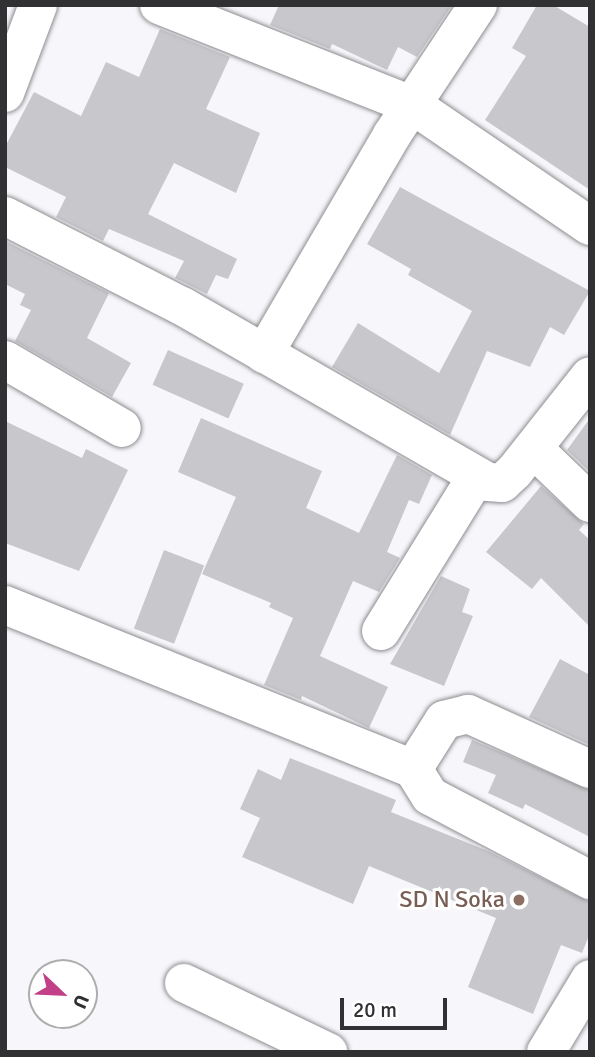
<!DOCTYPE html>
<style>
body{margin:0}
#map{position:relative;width:595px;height:1057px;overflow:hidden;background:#f7f7fb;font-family:Signika,sans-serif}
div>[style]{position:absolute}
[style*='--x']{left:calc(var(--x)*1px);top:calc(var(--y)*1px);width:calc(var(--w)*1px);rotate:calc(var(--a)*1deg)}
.building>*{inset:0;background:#c8c8cc;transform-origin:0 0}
.roads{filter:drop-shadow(0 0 2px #8d8d91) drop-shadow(0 0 2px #8d8d91)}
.minor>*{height:38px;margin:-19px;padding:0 19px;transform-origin:19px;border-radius:19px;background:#fff}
.dots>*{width:19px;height:19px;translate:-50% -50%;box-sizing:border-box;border:4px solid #fff;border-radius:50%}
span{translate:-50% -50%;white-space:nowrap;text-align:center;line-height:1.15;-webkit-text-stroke:6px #fff;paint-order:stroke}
.education-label{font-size:24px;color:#785e54}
.right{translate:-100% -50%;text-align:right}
.frame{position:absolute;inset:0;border:7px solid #313133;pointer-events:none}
.north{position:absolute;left:28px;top:959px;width:70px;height:70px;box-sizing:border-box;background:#fff;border:2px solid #adadad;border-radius:50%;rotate:113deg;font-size:19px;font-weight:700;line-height:28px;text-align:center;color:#313133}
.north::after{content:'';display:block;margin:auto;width:24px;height:32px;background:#c24088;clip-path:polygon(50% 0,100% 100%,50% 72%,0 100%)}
.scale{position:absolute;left:340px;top:998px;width:107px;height:32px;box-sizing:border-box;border:4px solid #313133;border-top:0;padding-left:9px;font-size:21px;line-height:24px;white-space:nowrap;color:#313133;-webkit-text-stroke:5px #fff;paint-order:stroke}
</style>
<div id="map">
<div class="building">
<i style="clip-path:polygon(279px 5px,452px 5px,417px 57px,398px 47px,387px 70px,332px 44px,330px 49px,270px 25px)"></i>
<i style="clip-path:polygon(537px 5px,553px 5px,590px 27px,590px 190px,485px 120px,526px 56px,512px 48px)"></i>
<i style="clip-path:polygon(160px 29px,230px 57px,206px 109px,260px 133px,236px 193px,174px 163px,148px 214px,237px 259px,228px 279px,216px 275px,207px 294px,175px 278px,184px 261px,109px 229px,103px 241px,56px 217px,66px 197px,5px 167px,5px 147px,34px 92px,81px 116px,106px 62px,139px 77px)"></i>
<i style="clip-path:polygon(400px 187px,590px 291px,564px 335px,550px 327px,530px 367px,487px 351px,450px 435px,332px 367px,358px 323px,439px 373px,472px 311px,408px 275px,411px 269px,367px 244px)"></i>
<i style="clip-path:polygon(5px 241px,109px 293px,87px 338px,131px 363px,112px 397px,15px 341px,31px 310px,20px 305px,25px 294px,5px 284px)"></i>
<i style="left:168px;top:350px;width:83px;height:38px;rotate:24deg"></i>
<i style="clip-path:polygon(201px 418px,322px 471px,306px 508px,359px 533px,397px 455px,432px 475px,419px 504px,409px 500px,387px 552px,400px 558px,379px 592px,353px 581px,320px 656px,388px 687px,369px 728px,302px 696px,301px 700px,264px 685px,293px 618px,269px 607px,271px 603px,202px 574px,236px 497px,178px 472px)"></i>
<i style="clip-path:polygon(590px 418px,590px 472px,567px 450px)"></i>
<i style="clip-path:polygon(5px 421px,82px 458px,86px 449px,128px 470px,79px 571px,5px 543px)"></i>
<i style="clip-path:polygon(541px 486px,584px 524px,579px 530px,590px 540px,590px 627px,541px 578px,532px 589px,486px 552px)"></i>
<i style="left:164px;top:550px;width:43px;height:84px;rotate:21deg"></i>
<i style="clip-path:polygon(441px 576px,470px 589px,462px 612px,473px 616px,444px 686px,390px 664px)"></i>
<i style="clip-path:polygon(560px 659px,590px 675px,590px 745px,529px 717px)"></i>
<i style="clip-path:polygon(472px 740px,590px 790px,590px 837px,525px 804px,523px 809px,488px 793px,496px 775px,463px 762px)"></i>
<i style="clip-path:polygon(290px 758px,396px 800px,391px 812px,488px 851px,590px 902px,590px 933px,582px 953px,561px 945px,533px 1014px,468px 987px,496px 918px,369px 866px,353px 904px,242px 857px,260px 818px,240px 809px,258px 769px,281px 780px)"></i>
</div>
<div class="roads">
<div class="minor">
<i style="--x:159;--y:5;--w:274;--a:21.6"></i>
<i style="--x:414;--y:106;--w:213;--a:34.3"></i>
<i style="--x:5;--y:93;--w:94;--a:-69.4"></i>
<i style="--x:5;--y:216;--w:199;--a:27"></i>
<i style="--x:182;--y:306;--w:353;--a:29.9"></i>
<i style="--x:488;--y:482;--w:14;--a:4"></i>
<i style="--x:502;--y:483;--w:16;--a:-43"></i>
<i style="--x:514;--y:472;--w:122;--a:-51.6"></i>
<i style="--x:264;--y:354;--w:254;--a:-59.7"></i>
<i style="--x:392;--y:135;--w:156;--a:-56.5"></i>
<i style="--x:5;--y:360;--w:135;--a:30.2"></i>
<i style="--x:534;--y:449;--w:78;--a:44"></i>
<i style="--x:5;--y:605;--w:440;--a:21.9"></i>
<i style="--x:413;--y:769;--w:32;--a:58"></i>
<i style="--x:430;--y:796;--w:181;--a:27.7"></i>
<i style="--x:381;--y:631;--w:181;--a:-58.3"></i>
<i style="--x:413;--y:769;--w:58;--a:-57.7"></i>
<i style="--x:444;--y:720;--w:25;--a:-14"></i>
<i style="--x:468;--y:714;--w:134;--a:24.3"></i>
<i style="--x:184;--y:983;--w:160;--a:25.6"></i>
<i style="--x:546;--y:1052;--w:85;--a:-58.9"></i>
</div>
</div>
<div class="dots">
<i style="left:519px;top:900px;background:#8d6e63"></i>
</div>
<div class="education-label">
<span class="right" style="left:505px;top:900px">SD N Soka</span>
</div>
<div class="frame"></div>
<div class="north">U</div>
<div class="scale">20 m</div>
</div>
